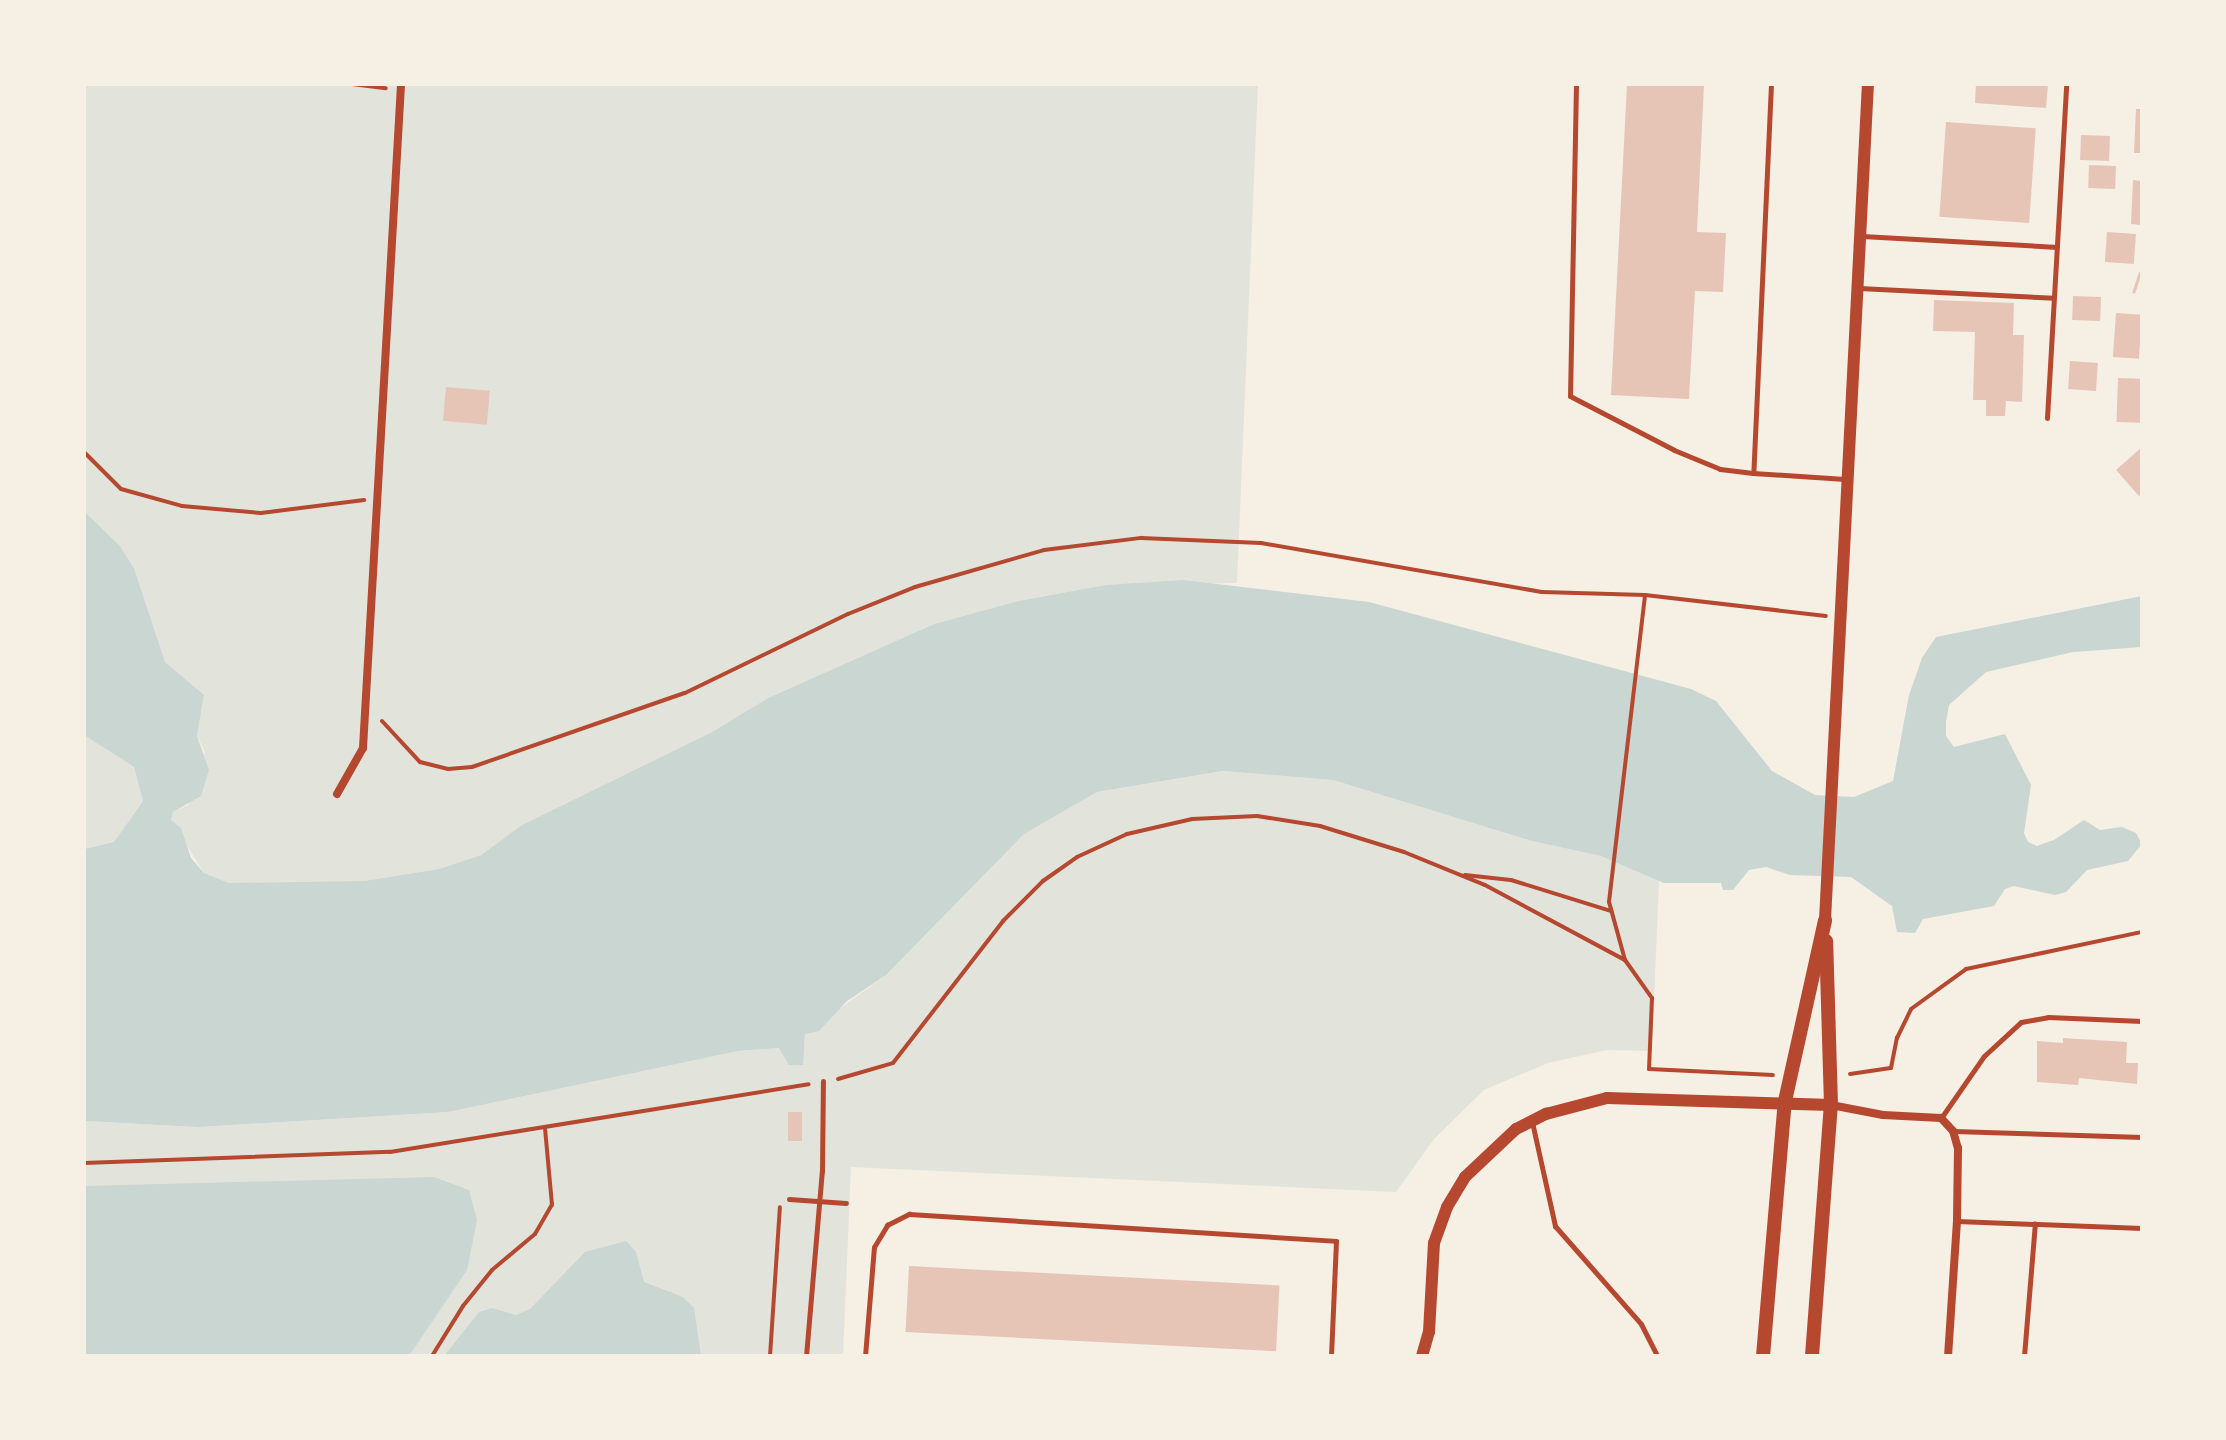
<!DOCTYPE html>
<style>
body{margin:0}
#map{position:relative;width:2226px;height:1440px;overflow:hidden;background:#f6efe4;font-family:"IBM Plex Sans",sans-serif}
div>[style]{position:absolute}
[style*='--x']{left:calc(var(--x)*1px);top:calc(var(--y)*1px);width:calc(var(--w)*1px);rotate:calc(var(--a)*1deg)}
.green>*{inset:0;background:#e2e4dc}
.water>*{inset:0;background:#c9d6d2}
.building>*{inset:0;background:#e6c5b7;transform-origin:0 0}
.path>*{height:4px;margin:-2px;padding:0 2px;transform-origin:2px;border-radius:2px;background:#b5482f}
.service>*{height:5px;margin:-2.5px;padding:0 2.5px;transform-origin:2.5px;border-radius:2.5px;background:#b5482f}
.minor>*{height:8px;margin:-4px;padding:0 4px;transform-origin:4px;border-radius:4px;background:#b5482f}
.tertiary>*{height:12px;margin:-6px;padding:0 6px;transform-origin:6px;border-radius:6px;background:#b5482f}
.secondary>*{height:14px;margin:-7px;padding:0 7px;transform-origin:7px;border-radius:7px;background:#b5482f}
span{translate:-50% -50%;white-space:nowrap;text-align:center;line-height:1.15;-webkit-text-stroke:6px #f6efe4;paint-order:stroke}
.frame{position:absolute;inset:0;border:86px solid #f6efe4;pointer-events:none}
</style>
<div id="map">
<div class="green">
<i style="clip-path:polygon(84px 84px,1258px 84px,1237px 583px,1106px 585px,1018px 601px,934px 624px,768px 698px,712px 732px,522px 825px,481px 855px,439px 869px,364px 881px,279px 885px,229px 883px,204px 873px,171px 820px,173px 812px,188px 805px,205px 752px,197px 736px,204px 696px,165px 662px,134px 568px,120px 546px,84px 511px)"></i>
<i style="clip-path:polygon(84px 735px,134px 767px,143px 801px,114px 842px,84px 849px)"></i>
<i style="clip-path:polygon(1224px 771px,1333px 780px,1532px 841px,1601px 856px,1659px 880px,1652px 1051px,1607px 1050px,1548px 1063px,1484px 1090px,1434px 1139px,1396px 1192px,851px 1167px,843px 1356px,84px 1356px,84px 1121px,198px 1127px,448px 1112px,738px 1051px,779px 1048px,787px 1059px,805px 1043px,805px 1034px,886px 975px,1024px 834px,1097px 792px)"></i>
</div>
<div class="water">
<i style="clip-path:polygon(84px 511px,120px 546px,134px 568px,165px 662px,204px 695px,197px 736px,209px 770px,201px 796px,173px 812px,171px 820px,181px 828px,191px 858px,204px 873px,229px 883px,364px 881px,439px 869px,481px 855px,522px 825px,712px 732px,768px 698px,934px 624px,1018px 601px,1106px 585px,1183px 580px,1369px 602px,1691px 689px,1716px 701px,1772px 771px,1815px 795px,1854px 797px,1893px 781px,1909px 695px,1922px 658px,1936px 637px,2142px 596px,2142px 647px,2073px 652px,1986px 672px,1949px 705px,1946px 722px,1946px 736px,1954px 747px,2005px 734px,2031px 785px,2024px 833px,2028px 842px,2037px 846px,2054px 840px,2084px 820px,2100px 830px,2122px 827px,2136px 833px,2142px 844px,2128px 861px,2087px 870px,2066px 892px,2055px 895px,2014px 886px,2005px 889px,1994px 906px,1923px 919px,1915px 933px,1897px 932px,1892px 906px,1851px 877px,1790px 875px,1766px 867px,1749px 870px,1733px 890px,1723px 890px,1721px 883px,1664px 883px,1601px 856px,1532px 841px,1333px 780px,1223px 771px,1097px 792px,1024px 834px,886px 975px,847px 1001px,819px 1031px,805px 1034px,803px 1065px,789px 1065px,779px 1048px,738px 1051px,448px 1112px,198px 1127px,84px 1121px,84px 849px,114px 842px,143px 801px,134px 767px,84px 735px)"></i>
<i style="clip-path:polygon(434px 1177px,469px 1190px,477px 1220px,467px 1270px,409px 1356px,84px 1356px,84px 1186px)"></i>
<i style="clip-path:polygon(626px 1241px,636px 1252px,644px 1282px,683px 1297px,694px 1308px,701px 1356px,444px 1356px,479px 1312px,492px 1308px,516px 1315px,530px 1309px,585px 1252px)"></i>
</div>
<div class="building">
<i style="clip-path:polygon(1627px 84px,1704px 84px,1697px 232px,1726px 233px,1723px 292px,1695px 291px,1689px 399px,1611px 395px)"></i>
<i style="clip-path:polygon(1976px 84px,2048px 84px,2046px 108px,1975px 103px)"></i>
<i style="clip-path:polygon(2136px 109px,2142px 109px,2142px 153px,2134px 153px)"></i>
<i style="left:1946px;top:122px;width:90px;height:95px;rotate:4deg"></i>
<i style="left:2081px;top:135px;width:29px;height:25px;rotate:2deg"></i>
<i style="left:2089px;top:165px;width:27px;height:23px;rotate:2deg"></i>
<i style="clip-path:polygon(2133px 180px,2142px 181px,2142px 225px,2131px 224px)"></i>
<i style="left:2107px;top:232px;width:29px;height:30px;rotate:4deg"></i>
<i style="left:2139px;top:272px;width:3px;height:22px;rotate:18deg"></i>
<i style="left:2073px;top:296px;width:28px;height:24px;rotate:2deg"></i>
<i style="clip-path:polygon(1934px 300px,2014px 303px,2013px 335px,2024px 335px,2022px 402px,2006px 401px,2005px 416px,1986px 416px,1986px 400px,1973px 400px,1975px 332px,1933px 331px)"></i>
<i style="left:2116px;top:313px;width:26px;height:44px;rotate:4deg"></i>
<i style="left:2070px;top:361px;width:28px;height:28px;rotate:4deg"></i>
<i style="left:2118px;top:378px;width:24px;height:44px;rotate:2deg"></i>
<i style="left:446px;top:387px;width:44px;height:34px;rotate:5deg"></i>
<i style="clip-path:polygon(2142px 447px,2142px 494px,2139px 496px,2116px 470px)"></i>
<i style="clip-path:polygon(2063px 1038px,2127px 1042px,2126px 1063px,2138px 1063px,2137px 1084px,2079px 1078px,2078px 1085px,2037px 1082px,2037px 1041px,2063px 1043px)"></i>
<i style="left:788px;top:1112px;width:14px;height:29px"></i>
<i style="left:909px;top:1266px;width:371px;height:66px;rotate:3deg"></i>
</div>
<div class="path">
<i style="--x:352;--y:84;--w:34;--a:7"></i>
<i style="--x:84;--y:452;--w:52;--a:45"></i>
<i style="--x:121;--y:489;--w:63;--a:15.6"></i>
<i style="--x:182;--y:506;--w:79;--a:5.1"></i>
<i style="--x:261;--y:513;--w:104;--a:-7.2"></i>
<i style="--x:382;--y:721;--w:56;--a:47.2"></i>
<i style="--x:420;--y:762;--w:29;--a:14"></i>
<i style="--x:448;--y:769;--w:24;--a:-5"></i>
<i style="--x:472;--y:767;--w:225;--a:-19.2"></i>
<i style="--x:685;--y:693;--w:181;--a:-25.9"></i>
<i style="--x:848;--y:614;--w:72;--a:-21.9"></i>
<i style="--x:915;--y:587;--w:134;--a:-16"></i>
<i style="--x:1044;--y:550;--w:98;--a:-7.1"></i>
<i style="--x:1141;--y:538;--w:120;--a:2.4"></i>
<i style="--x:1261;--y:543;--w:285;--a:9.9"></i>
<i style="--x:1542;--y:592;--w:103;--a:1.7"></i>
<i style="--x:1645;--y:595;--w:182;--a:6.6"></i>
<i style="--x:1465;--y:875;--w:46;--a:6.2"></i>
<i style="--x:1511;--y:880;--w:105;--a:17.2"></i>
<i style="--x:1625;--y:960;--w:60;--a:-105.4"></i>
<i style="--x:1609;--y:902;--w:309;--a:-83.3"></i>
<i style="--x:1850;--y:1074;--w:41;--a:-8.3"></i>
<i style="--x:1891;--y:1068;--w:31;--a:-79"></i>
<i style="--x:1897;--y:1038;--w:32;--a:-64"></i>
<i style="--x:1911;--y:1009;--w:68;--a:-36"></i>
<i style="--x:1966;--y:969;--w:180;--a:-11.9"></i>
<i style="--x:838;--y:1079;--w:57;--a:-16.2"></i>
<i style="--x:893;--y:1063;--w:180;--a:-52.2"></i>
<i style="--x:1003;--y:921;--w:57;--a:-45"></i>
<i style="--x:1043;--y:881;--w:42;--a:-35.2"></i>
<i style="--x:1077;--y:857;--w:55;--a:-24.7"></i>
<i style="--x:1127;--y:834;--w:67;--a:-13"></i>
<i style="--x:1192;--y:819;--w:65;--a:-2.6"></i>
<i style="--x:1257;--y:816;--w:64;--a:9"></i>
<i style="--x:1320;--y:826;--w:88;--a:17.2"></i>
<i style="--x:1404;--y:852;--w:87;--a:22.2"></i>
<i style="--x:1485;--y:885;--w:159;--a:28.2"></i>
<i style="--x:1625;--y:960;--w:47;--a:54.6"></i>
<i style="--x:1652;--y:998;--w:71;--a:92.4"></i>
<i style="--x:1649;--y:1069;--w:124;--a:2.8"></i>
<i style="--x:84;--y:1163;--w:306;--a:-2.1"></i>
<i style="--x:390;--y:1152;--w:424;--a:-9.2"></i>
<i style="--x:432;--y:1356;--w:59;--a:-58.2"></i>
<i style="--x:463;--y:1306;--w:46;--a:-51.1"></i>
<i style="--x:492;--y:1270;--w:56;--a:-39.9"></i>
<i style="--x:535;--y:1234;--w:34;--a:-60"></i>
<i style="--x:552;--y:1205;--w:77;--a:-95.2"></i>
<i style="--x:770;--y:1356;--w:149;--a:-86.2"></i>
</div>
<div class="service">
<i style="--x:1576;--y:84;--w:312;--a:91.1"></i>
<i style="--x:1570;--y:396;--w:117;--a:27.4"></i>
<i style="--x:1674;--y:450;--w:50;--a:22.4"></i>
<i style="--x:1720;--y:469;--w:33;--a:7"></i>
<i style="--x:1771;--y:84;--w:389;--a:92.6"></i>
<i style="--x:1753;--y:473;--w:92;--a:3.7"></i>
<i style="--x:1862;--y:236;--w:195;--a:3.2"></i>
<i style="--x:1859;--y:288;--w:195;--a:2.9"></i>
<i style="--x:2047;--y:418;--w:335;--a:-86.7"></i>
<i style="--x:1941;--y:1118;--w:75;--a:-55.3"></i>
<i style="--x:1984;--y:1056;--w:50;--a:-42.6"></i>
<i style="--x:2021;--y:1022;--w:27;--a:-10"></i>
<i style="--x:2048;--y:1017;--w:94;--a:2.4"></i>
<i style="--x:1532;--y:1122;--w:107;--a:77.5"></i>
<i style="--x:1555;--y:1226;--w:130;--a:48.7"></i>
<i style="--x:1641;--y:1324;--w:36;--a:63"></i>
<i style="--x:1954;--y:1131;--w:188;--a:1.8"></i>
<i style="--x:789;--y:1199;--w:57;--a:4"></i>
<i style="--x:1957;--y:1221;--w:185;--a:2.2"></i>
<i style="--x:806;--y:1356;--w:186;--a:-85.1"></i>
<i style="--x:822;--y:1171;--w:90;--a:-89.4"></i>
<i style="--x:865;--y:1356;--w:109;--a:-85.3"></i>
<i style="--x:874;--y:1247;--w:26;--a:-59"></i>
<i style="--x:887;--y:1225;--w:25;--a:-27"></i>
<i style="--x:909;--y:1214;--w:428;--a:3.6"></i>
<i style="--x:1336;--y:1241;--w:115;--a:92.5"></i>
<i style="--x:2024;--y:1356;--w:133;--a:-85.3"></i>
</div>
<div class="minor">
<i style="--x:337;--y:794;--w:53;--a:-60.5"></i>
<i style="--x:363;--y:748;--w:665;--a:-86.72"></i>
<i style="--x:1831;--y:1105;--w:53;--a:10.9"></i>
<i style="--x:1883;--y:1115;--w:58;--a:3"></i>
<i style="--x:1941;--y:1118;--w:18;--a:47"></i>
<i style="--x:1953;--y:1131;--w:18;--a:74"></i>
<i style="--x:1958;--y:1148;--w:73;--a:90.8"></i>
<i style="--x:1957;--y:1221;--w:135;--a:93.8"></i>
</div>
<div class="tertiary">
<i style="--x:1825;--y:920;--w:837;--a:-87.06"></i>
<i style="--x:1422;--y:1356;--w:25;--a:-74"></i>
<i style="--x:1429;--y:1332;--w:89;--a:-86.8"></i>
<i style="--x:1434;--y:1243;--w:38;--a:-70"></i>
<i style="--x:1447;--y:1207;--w:35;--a:-59"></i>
<i style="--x:1465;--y:1177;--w:70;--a:-43.3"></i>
<i style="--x:1516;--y:1129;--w:34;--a:-27"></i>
<i style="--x:1546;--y:1114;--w:63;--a:-14.7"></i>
<i style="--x:1607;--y:1098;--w:224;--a:1.8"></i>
</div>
<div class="secondary">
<i style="--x:1763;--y:1356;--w:256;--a:-85.1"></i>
<i style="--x:1785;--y:1101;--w:185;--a:-77.5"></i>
<i style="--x:1812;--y:1356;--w:252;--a:-85.7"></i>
<i style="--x:1831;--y:1105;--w:164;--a:-91.7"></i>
</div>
<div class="frame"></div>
</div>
